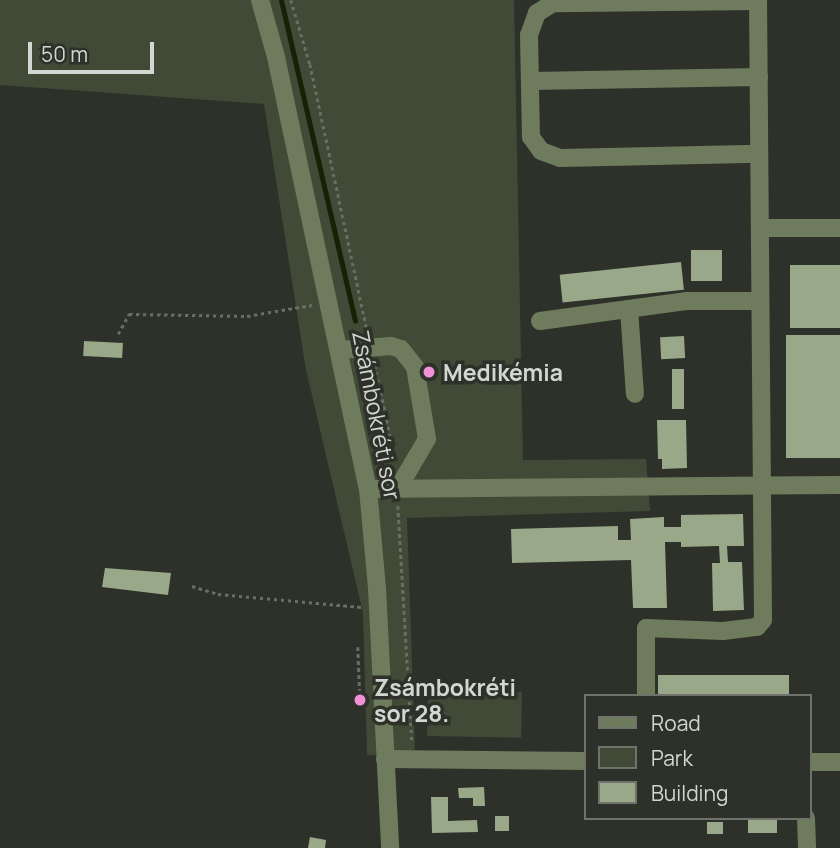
<!DOCTYPE html>
<meta charset="utf-8">
<style>
body{margin:0}
#map{position:relative;width:840px;height:848px;overflow:hidden;background:#2d3129;font-family:Manrope,sans-serif}
div>[style]{position:absolute}
[style*='--x']{left:calc(var(--x)*1px);top:calc(var(--y)*1px);width:calc(var(--w)*1px);rotate:calc(var(--a)*1deg)}
.green>*{inset:0;background:#404a36;transform-origin:0 0}
.stream>*{height:5px;margin:-2.5px;padding:0 2.5px;transform-origin:2.5px;border-radius:2.5px;background:#152005}
.building>*{inset:0;background:#99a888;transform-origin:0 0}
.path>*{height:2.5px;margin-top:-1.25px;transform-origin:0;background:repeating-linear-gradient(90deg,#6a6d66 0 3.5px,transparent 0 7px)}
.minor>*{height:18px;margin:-9px;padding:0 9px;transform-origin:9px;border-radius:9px;background:#6e7c5d}
.dots>*{width:19px;height:19px;translate:-50% -50%;box-sizing:border-box;border:4px solid #2d3129;border-radius:50%}
span{translate:-50% -50%;white-space:nowrap;text-align:center;line-height:1.15;-webkit-text-stroke:7px #2d3129;paint-order:stroke}
.poi-label{font-size:23px;color:#d3d6d1;font-weight:700}
.left{translate:0 -50%;text-align:left}
.street-label{font-size:23px;color:#d3d6d1}
.legend{position:absolute;left:584px;top:694px;width:228px;height:126px;box-sizing:border-box;background:#2d3129;border:2px solid #6f736c;margin:0;padding:9px 12px;list-style:none;font-size:21px;color:#d3d6d1}
.legend li{display:flex;align-items:center;gap:14px;height:35px}
.legend b{width:35px;border:2px solid #6f736c}
.scale{position:absolute;left:28px;top:42px;width:126px;height:32px;box-sizing:border-box;border:4px solid #d3d6d1;border-top:0;padding-left:9px;font-size:21px;line-height:24px;white-space:nowrap;color:#d3d6d1;-webkit-text-stroke:5px #2d3129;paint-order:stroke}
</style>
<div id="map">
<div class="green">
<i style="clip-path:polygon(0 0,514px 0,523px 460px,646px 459px,650px 511px,407px 518px,415px 749px,405px 755px,367px 755px,363px 613px,306px 370px,264px 104px,0 85px)"></i>
<i style="left:428px;top:690px;width:94px;height:46px;rotate:1deg"></i>
</div>
<div class="stream">
<i style="--x:281;--y:0;--w:329;--a:77"></i>
</div>
<div class="building">
<i style="left:691px;top:250px;width:31px;height:31px"></i>
<i style="left:681px;top:262px;width:28px;height:122px;rotate:84deg"></i>
<i style="left:840px;top:265px;width:63px;height:50px;rotate:90deg"></i>
<i style="left:786px;top:335px;width:54px;height:123px"></i>
<i style="left:684px;top:336px;width:22px;height:24px;rotate:87deg"></i>
<i style="left:84px;top:341px;width:39px;height:15px;rotate:3deg"></i>
<i style="left:672px;top:369px;width:12px;height:40px"></i>
<i style="clip-path:polygon(657px 420px,686px 420px,687px 468px,662px 469px,662px 459px,658px 459px)"></i>
<i style="clip-path:polygon(743px 514px,744px 546px,727px 546px,728px 562px,742px 562px,744px 610px,713px 611px,712px 563px,720px 563px,719px 546px,681px 547px,681px 542px,665px 542px,667px 608px,633px 608px,631px 560px,512px 563px,511px 529px,618px 526px,618px 540px,631px 540px,630px 519px,664px 517px,664px 527px,681px 527px,681px 515px)"></i>
<i style="clip-path:polygon(105px 568px,171px 573px,168px 595px,102px 587px)"></i>
<i style="left:658px;top:675px;width:131px;height:21px"></i>
<i style="clip-path:polygon(484px 787px,485px 806px,473px 806px,473px 798px,459px 798px,458px 788px)"></i>
<i style="clip-path:polygon(431px 797px,448px 797px,448px 821px,477px 820px,478px 832px,432px 833px)"></i>
<i style="left:495px;top:816px;width:14px;height:15px"></i>
<i style="left:748px;top:818px;width:29px;height:15px"></i>
<i style="left:707px;top:822px;width:16px;height:12px"></i>
<i style="clip-path:polygon(310px 837px,326px 840px,325px 848px,308px 848px)"></i>
</div>
<div class="path">
<i style="--x:291;--y:0;--w:67;--a:73.5"></i>
<i style="--x:310;--y:64;--w:273;--a:77.9"></i>
<i style="--x:118;--y:334;--w:23;--a:-61"></i>
<i style="--x:129;--y:314;--w:118;--a:1"></i>
<i style="--x:247;--y:316;--w:66;--a:-9.6"></i>
<i style="--x:375;--y:365;--w:95;--a:77.9"></i>
<i style="--x:398;--y:506;--w:238;--a:86.6"></i>
<i style="--x:192;--y:586;--w:27;--a:17"></i>
<i style="--x:218;--y:594;--w:144;--a:5.2"></i>
<i style="--x:358;--y:647;--w:53;--a:87.8"></i>
</div>
<div class="minor">
<i style="--x:260;--y:0;--w:59;--a:74.3"></i>
<i style="--x:276;--y:57;--w:442;--a:78"></i>
<i style="--x:368;--y:489;--w:99;--a:84.8"></i>
<i style="--x:377;--y:588;--w:260;--a:87.1"></i>
<i style="--x:758;--y:1;--w:205;--a:179.4"></i>
<i style="--x:553;--y:3;--w:19;--a:148"></i>
<i style="--x:537;--y:13;--w:23;--a:110"></i>
<i style="--x:529;--y:35;--w:102;--a:88.9"></i>
<i style="--x:531;--y:137;--w:17;--a:54"></i>
<i style="--x:541;--y:151;--w:20;--a:20"></i>
<i style="--x:560;--y:158;--w:199;--a:-1.2"></i>
<i style="--x:530;--y:81;--w:229;--a:-1"></i>
<i style="--x:760;--y:228;--w:80;--a:0"></i>
<i style="--x:629;--y:309;--w:85;--a:86"></i>
<i style="--x:540;--y:321;--w:147;--a:-7.8"></i>
<i style="--x:686;--y:301;--w:74;--a:0"></i>
<i style="--x:340;--y:350;--w:51;--a:-4.5"></i>
<i style="--x:391;--y:346;--w:10;--a:17"></i>
<i style="--x:401;--y:349;--w:23;--a:52"></i>
<i style="--x:415;--y:367;--w:73;--a:80.5"></i>
<i style="--x:427;--y:439;--w:59;--a:120.5"></i>
<i style="--x:368;--y:489;--w:472;--a:-0.5"></i>
<i style="--x:646;--y:696;--w:68;--a:-90"></i>
<i style="--x:646;--y:628;--w:77;--a:2.2"></i>
<i style="--x:723;--y:631;--w:34;--a:-7"></i>
<i style="--x:757;--y:627;--w:9;--a:-49"></i>
<i style="--x:763;--y:620;--w:620;--a:-90.46"></i>
<i style="--x:385;--y:759;--w:201;--a:0.6"></i>
<i style="--x:810;--y:762;--w:30;--a:0"></i>
<i style="--x:806;--y:818;--w:30;--a:88"></i>
</div>
<div class="dots">
<i style="left:429px;top:372px;background:#f291d6"></i>
<i style="left:360px;top:700px;background:#f291d6"></i>
</div>
<div class="poi-label">
<span class="left" style="left:443px;top:372px">Medikémia</span>
<span class="left" style="left:374px;top:700px">Zsámbokréti<br>sor 28.</span>
</div>
<div class="street-label">
<span style="left:377px;top:415px;rotate:79deg">Zsámbokréti sor</span>
</div>
<ul class="legend">
<li><b style="height:9px;background:#6e7c5d"></b>Road</li>
<li><b style="height:19px;background:#404a36"></b>Park</li>
<li><b style="height:19px;background:#99a888"></b>Building</li>
</ul>
<div class="scale">50 m</div>
</div>
